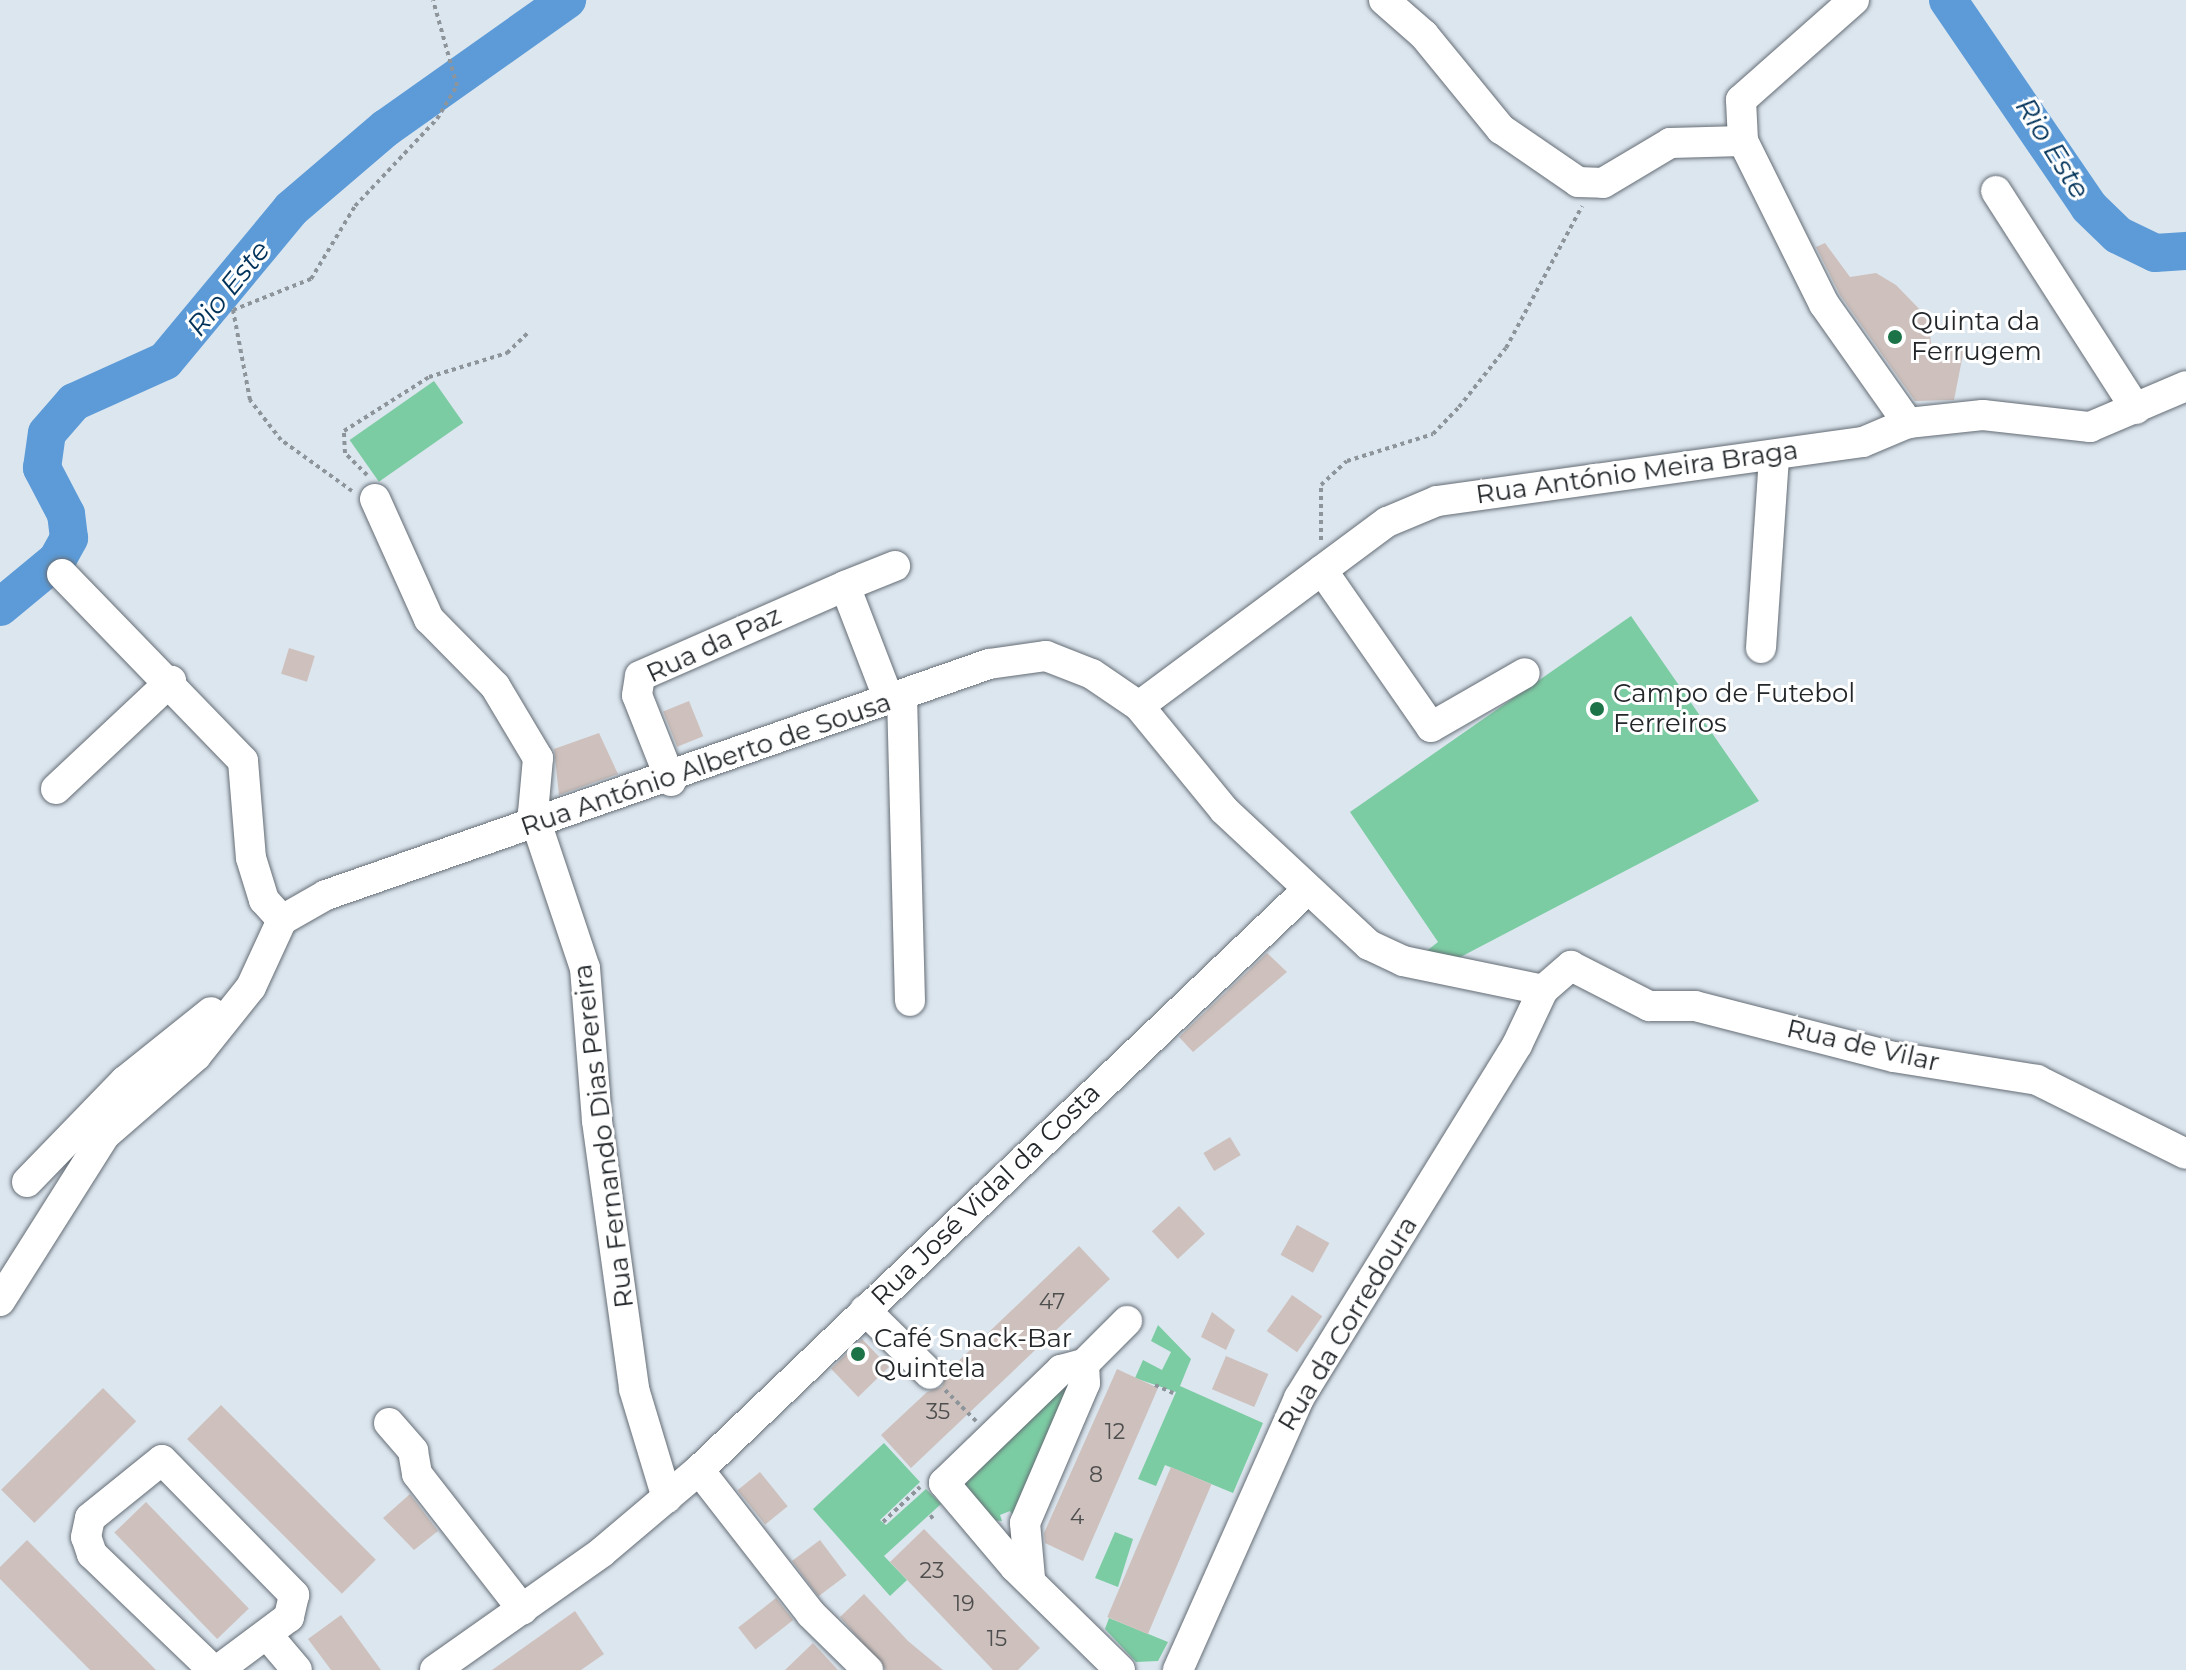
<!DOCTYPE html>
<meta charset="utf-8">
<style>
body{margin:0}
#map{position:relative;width:2186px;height:1670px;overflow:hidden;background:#dce6ef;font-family:Montserrat,sans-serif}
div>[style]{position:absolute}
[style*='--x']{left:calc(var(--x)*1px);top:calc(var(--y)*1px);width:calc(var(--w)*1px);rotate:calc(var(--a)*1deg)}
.green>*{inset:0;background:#7ccca3;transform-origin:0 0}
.river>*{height:38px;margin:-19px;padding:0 19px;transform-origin:19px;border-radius:19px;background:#5c9bd7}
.building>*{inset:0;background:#cec1bd;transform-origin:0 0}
.path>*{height:4px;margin-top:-2px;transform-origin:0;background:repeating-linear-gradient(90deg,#8d959b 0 4px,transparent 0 8px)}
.roads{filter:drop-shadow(0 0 2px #656d75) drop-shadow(0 0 2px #656d75)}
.minor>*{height:30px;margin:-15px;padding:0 15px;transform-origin:15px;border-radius:15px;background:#fff}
.dots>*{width:22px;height:22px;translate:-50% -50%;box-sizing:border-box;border:4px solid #fff;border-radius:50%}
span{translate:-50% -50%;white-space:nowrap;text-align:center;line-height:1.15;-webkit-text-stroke:6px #fff;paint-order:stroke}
.number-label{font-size:22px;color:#4e4e4f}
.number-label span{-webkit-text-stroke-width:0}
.poi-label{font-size:26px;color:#23272a}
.left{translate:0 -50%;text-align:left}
.street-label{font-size:26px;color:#23272a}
.water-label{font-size:28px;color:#013259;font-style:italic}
</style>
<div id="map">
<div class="green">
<i style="left:434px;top:381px;width:51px;height:103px;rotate:55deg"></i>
<i style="clip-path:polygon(1631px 616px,1759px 801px,1449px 963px,1424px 953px,1438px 942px,1350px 812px)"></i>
<i style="clip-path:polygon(1158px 1325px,1191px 1359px,1180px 1386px,1263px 1423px,1233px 1493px,1165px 1465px,1156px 1486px,1138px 1479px,1176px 1392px,1135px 1378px,1143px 1360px,1162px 1370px,1171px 1352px,1151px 1341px)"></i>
<i style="clip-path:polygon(1065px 1381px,1071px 1385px,1014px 1517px,1010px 1511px,1000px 1515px,1002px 1521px,990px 1520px,964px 1487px,965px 1478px)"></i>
<i style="clip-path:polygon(884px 1443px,920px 1482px,880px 1520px,886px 1525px,926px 1489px,941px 1504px,884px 1556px,907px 1580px,890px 1596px,813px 1509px)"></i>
<i style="clip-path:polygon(1115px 1532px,1133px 1539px,1118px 1587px,1095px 1578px)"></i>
<i style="clip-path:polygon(1109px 1618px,1168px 1642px,1158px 1661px,1136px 1662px,1105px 1629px)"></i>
</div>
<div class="river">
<i style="--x:1948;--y:0;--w:250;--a:55.7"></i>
<i style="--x:2089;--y:207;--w:40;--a:44"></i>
<i style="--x:2118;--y:235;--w:41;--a:25.9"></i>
<i style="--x:2155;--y:253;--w:31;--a:-4"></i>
<i style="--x:0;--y:607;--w:74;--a:-39.5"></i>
<i style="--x:57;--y:560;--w:25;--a:-61"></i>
<i style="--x:69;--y:538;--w:24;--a:-97"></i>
<i style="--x:66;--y:514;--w:52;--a:-117.6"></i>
<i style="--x:42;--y:468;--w:35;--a:-82"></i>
<i style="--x:47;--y:433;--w:41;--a:-48.9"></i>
<i style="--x:74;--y:402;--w:100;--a:-24.3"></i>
<i style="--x:165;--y:361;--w:197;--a:-50.3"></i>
<i style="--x:291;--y:209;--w:125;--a:-40.5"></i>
<i style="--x:386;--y:128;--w:222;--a:-35.3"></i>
</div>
<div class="building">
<i style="clip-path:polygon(1825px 243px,1850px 277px,1876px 273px,1896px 285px,1928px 318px,1932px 351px,1964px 349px,1954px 400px,1915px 401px,1840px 295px,1816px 247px)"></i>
<i style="left:289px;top:648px;width:27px;height:27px;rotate:17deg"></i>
<i style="left:689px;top:701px;width:38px;height:28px;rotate:68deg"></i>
<i style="clip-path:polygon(599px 733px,618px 774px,559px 795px,554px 749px)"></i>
<i style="clip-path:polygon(1267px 953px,1287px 972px,1193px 1052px,1179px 1037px)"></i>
<i style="left:1230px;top:1137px;width:21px;height:31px;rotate:59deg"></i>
<i style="left:1179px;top:1206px;width:38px;height:37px;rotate:47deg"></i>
<i style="left:1297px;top:1225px;width:37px;height:34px;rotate:29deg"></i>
<i style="clip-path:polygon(1079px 1246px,1110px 1279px,911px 1468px,881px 1435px,927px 1392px,942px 1387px,947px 1372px)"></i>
<i style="left:1292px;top:1295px;width:37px;height:44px;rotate:35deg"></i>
<i style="clip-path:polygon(1212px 1312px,1235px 1330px,1226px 1350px,1201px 1337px)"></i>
<i style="left:862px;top:1339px;width:39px;height:43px;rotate:46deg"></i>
<i style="left:1226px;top:1356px;width:46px;height:36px;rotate:23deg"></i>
<i style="clip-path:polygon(1117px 1369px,1158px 1388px,1083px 1561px,1045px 1543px,1044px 1533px)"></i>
<i style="left:103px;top:1388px;width:47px;height:144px;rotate:45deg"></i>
<i style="left:221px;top:1405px;width:219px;height:48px;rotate:45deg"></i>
<i style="left:1171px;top:1467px;width:44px;height:163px;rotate:23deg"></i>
<i style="left:760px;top:1472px;width:44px;height:29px;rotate:51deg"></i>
<i style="clip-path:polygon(410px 1494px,438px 1531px,414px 1550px,383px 1518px)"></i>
<i style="left:146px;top:1502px;width:148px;height:44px;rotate:46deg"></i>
<i style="clip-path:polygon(924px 1529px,1040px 1648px,1018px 1670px,993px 1670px,890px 1562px)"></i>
<i style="clip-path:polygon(27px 1540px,156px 1670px,90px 1670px,0 1579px,0 1567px)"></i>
<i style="left:820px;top:1540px;width:44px;height:35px;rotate:53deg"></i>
<i style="clip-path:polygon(864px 1594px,908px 1641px,943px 1670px,886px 1670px,840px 1617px)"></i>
<i style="left:776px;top:1598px;width:28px;height:48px;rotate:52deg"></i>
<i style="clip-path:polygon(575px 1611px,604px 1654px,581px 1670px,492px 1670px)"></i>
<i style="clip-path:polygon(341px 1615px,381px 1670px,331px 1670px,308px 1639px)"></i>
<i style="clip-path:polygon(813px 1643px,838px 1670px,785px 1670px)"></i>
</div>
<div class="path">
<i style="--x:367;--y:475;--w:31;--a:-135"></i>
<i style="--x:345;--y:453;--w:22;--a:-93"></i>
<i style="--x:344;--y:431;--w:101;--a:-32.4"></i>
<i style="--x:429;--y:377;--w:82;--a:-17.1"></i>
<i style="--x:507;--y:353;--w:29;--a:-44"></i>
<i style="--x:352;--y:491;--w:87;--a:-144.3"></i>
<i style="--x:281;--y:440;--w:51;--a:-127.8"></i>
<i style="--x:250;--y:400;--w:92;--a:-100.7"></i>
<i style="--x:233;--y:310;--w:84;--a:-21.7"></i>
<i style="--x:311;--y:279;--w:85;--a:-58.9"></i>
<i style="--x:355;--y:206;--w:120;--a:-46.7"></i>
<i style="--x:437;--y:119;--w:39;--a:-59"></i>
<i style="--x:457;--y:86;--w:89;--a:-105.6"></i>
<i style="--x:1321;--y:540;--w:55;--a:-90"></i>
<i style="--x:1321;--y:485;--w:35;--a:-43"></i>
<i style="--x:1347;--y:461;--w:90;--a:-17.4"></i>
<i style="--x:1433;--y:434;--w:37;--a:-46"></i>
<i style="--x:1459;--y:407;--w:75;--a:-51.5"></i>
<i style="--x:1506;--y:348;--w:161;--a:-61.8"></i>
<i style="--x:1155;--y:1385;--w:20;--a:24"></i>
<i style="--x:945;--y:1390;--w:44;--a:45"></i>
<i style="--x:930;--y:1518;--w:4;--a:-34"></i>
<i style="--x:883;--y:1522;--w:51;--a:-43.4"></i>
</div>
<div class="roads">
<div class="minor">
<i style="--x:1384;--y:0;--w:53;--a:41.2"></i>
<i style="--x:1424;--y:35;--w:122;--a:50.7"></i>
<i style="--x:1501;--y:129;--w:93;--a:34.5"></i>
<i style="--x:1578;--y:182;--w:25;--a:2"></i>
<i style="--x:1603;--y:183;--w:78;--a:-30.8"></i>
<i style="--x:1670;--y:143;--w:73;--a:-1.6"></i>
<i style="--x:1854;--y:0;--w:151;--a:138.5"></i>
<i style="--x:1741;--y:100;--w:41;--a:87.2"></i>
<i style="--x:1743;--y:141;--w:182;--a:63.6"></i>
<i style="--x:1824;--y:304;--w:146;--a:54.8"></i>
<i style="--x:1996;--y:191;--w:259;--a:57.3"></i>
<i style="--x:375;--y:499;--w:132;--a:65.8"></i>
<i style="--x:429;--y:619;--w:94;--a:45.4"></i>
<i style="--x:495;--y:686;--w:84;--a:59.2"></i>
<i style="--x:538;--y:758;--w:55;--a:95.2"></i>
<i style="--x:533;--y:813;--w:163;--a:71.5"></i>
<i style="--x:585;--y:968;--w:153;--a:85.5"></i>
<i style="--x:597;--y:1121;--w:271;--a:82.1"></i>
<i style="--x:634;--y:1389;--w:114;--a:73.2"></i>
<i style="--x:1322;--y:570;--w:191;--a:55.2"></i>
<i style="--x:1431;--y:727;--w:108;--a:-29.9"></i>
<i style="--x:62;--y:574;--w:260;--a:45.9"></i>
<i style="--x:243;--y:761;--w:97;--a:85.3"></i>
<i style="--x:251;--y:858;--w:44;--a:72.8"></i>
<i style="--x:264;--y:900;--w:27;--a:48"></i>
<i style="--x:1761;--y:648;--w:193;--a:-86.1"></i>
<i style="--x:902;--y:696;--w:305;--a:88.5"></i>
<i style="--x:889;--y:700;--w:122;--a:-111.1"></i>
<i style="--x:845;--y:586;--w:54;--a:-21.8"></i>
<i style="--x:1139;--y:706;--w:309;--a:-36.6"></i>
<i style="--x:1387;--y:522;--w:54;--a:-22.8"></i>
<i style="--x:1437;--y:501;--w:430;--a:-7.9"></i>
<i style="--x:1863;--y:442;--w:49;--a:-22.9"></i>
<i style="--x:1908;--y:423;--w:75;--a:-6.1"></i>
<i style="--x:1983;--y:415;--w:108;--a:6.4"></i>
<i style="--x:2090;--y:427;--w:104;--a:-23.1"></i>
<i style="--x:671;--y:781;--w:92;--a:-111.6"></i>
<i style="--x:637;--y:695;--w:19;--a:-81"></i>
<i style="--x:640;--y:676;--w:224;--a:-23.7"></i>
<i style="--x:56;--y:789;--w:158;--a:-43.2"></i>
<i style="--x:27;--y:1182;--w:141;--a:-45.9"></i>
<i style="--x:125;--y:1081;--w:110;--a:-38.7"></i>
<i style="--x:0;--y:1301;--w:196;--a:-57.7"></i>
<i style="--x:105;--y:1135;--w:121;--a:-41"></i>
<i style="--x:196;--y:1056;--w:88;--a:-51.4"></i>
<i style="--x:251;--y:987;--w:74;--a:-65.2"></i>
<i style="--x:282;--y:920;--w:51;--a:-29.6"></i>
<i style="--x:326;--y:895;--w:702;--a:-19.21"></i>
<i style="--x:989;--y:664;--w:58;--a:-8"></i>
<i style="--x:1046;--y:656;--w:49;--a:21.4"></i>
<i style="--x:1092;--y:674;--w:57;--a:34.2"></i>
<i style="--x:1139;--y:706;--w:134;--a:50.7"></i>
<i style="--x:1224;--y:810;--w:198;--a:43"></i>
<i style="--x:1369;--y:945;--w:38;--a:25"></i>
<i style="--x:1403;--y:961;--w:143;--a:11.7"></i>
<i style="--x:865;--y:1310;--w:91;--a:44.6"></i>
<i style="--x:389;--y:1423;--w:37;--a:49"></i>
<i style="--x:413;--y:1451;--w:23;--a:80"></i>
<i style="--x:417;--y:1474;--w:172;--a:52.1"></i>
<i style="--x:699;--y:1470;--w:182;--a:52.1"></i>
<i style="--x:811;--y:1614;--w:80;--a:44.5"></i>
<i style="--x:1030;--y:1578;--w:55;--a:-95.2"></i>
<i style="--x:1025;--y:1523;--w:152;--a:-66.8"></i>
<i style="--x:1085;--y:1383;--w:19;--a:-93"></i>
<i style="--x:269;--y:1637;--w:43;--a:49.7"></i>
<i style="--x:213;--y:1670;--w:168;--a:-136.2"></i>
<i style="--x:92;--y:1554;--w:18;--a:-109"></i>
<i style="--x:86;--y:1537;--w:19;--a:-78"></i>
<i style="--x:90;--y:1518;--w:92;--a:-38.9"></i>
<i style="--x:162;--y:1460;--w:189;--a:45.6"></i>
<i style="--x:294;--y:1595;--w:23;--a:103"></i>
<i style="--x:289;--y:1617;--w:89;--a:143.3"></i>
<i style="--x:435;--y:1670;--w:204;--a:-35.2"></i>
<i style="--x:602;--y:1552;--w:127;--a:-40.2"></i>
<i style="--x:699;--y:1470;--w:839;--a:-43.65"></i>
<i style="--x:1120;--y:1670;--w:147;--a:-135.6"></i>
<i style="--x:1015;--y:1567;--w:110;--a:-130.2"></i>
<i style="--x:944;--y:1483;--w:163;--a:-44"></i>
<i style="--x:1061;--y:1370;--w:24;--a:-15"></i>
<i style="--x:1084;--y:1364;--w:61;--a:-45"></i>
<i style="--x:1178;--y:1670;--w:298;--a:-66"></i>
<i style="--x:1299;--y:1398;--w:415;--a:-58.3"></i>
<i style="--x:1517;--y:1045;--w:61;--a:-64.7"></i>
<i style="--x:1543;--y:990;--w:37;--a:-41"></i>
<i style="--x:1571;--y:966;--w:88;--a:27.1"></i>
<i style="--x:1649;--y:1006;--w:46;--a:0"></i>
<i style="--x:1695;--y:1006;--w:205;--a:14.4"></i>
<i style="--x:1894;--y:1057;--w:145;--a:9.1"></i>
<i style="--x:2037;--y:1080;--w:166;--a:26.4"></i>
</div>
</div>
<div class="dots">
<i style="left:1895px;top:337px;background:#1b7347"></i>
<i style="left:1597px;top:709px;background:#1b7347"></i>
<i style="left:858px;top:1354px;background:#1b7347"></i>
</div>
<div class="number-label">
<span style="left:1052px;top:1302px">47</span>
<span style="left:938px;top:1412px">35</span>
<span style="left:1115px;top:1432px">12</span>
<span style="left:1096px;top:1475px">8</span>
<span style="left:1077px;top:1517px">4</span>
<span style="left:932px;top:1571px">23</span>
<span style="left:964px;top:1604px">19</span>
<span style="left:997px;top:1639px">15</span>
</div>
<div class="poi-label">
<span class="left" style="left:1911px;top:337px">Quinta da<br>Ferrugem</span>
<span class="left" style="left:1613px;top:709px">Campo de Futebol<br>Ferreiros</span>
<span class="left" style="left:874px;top:1354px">Café Snack-Bar<br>Quintela</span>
</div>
<div class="street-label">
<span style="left:1637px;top:473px;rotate:-8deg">Rua António Meira Braga</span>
<span style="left:714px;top:645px;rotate:-25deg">Rua da Paz</span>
<span style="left:706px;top:765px;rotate:-19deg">Rua António Alberto de Sousa</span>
<span style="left:1863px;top:1046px;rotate:13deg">Rua de Vilar</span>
<span style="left:604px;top:1136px;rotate:-97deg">Rua Fernando Dias Pereira</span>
<span style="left:986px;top:1195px;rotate:-44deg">Rua José Vidal da Costa</span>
<span style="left:1348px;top:1324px;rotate:-59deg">Rua da Corredoura</span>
</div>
<div class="water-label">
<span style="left:2053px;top:148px;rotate:58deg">Rio Este</span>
<span style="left:228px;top:288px;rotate:-51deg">Rio Este</span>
</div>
</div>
